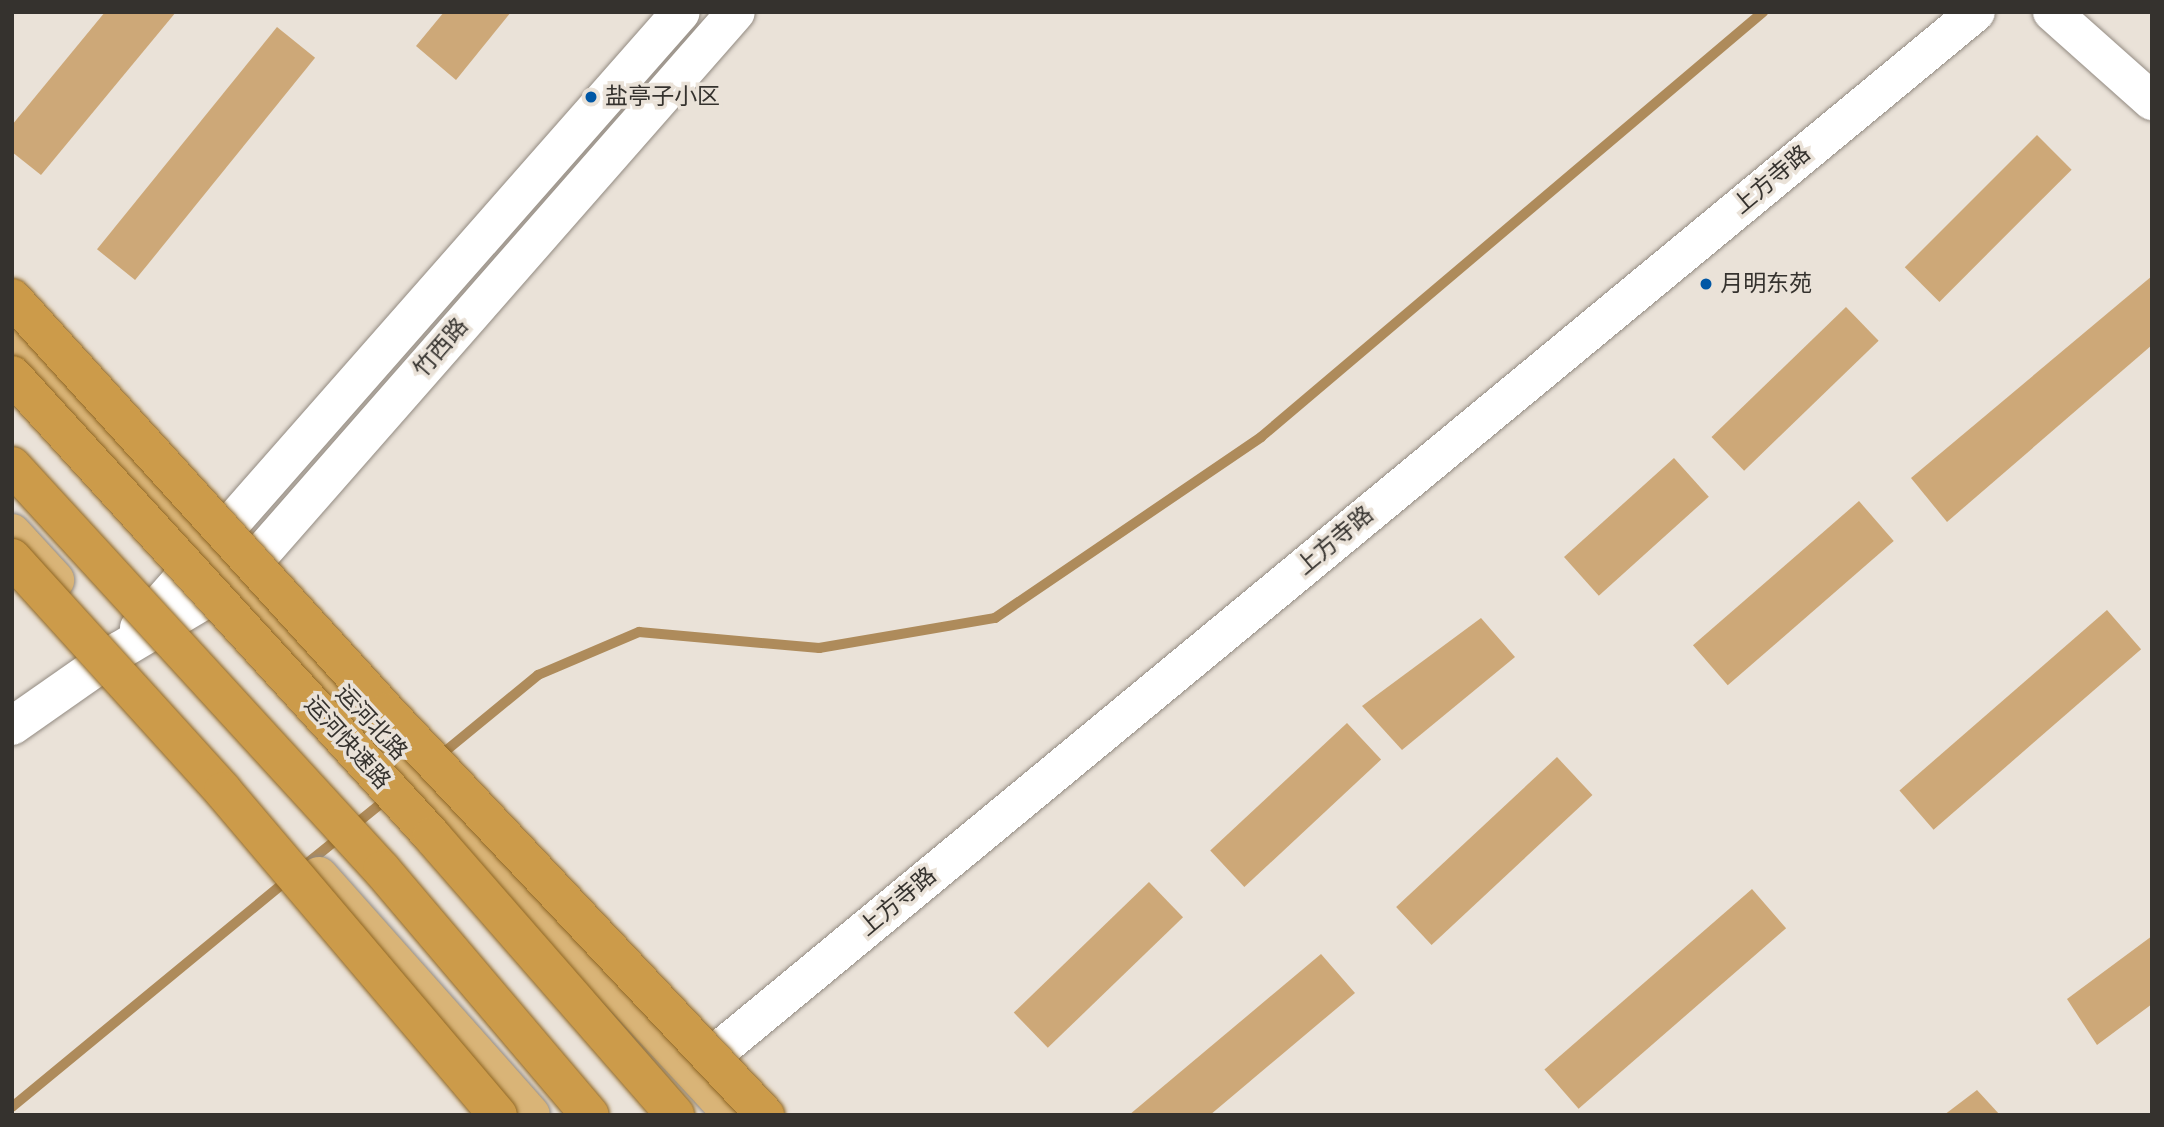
<!DOCTYPE html>
<meta charset="utf-8">
<style>
body{margin:0}
#map{position:relative;width:2164px;height:1127px;overflow:hidden;background:#eae2d8;font-family:Karla,"Noto Sans SC",sans-serif}
div>[style]{position:absolute}
[style*='--x']{left:calc(var(--x)*1px);top:calc(var(--y)*1px);width:calc(var(--w)*1px);rotate:calc(var(--a)*1deg)}
.stream>*{height:10px;margin:-5px;padding:0 5px;transform-origin:5px;border-radius:5px;background:#ae8b5b}
.building>*{inset:0;background:#cda878;transform-origin:0 0}
.roads{filter:drop-shadow(0 0 2px #928a81) drop-shadow(0 0 2px #928a81)}
.tertiary>*{height:38px;margin:-19px;padding:0 19px;transform-origin:19px;border-radius:19px;background:#fff}
.secondary>*{height:38px;margin:-19px;padding:0 19px;transform-origin:19px;border-radius:19px;background:#fff}
.primary>*{height:38px;margin:-19px;padding:0 19px;transform-origin:19px;border-radius:19px;background:#d9b477}
.bridges{filter:drop-shadow(0 0 2px #8f6622) drop-shadow(0 0 2px #8f6622)}
.trunk-bridge>*{height:38px;margin:-19px;padding:0 19px;transform-origin:19px;border-radius:19px;background:#cc9b4a}
.dots>*{width:19px;height:19px;translate:-50% -50%;box-sizing:border-box;border:4px solid #eae2d8;border-radius:50%}
span{translate:-50% -50%;white-space:nowrap;text-align:center;line-height:1.15;-webkit-text-stroke:7px #eae2d8;paint-order:stroke}
.poi-label{font-size:23px;color:#35322e}
.left{translate:0 -50%;text-align:left}
.street-label{font-size:23px;color:#35322e}
.frame{position:absolute;inset:0;border:14px solid #35322e;pointer-events:none}
</style>
<div id="map">
<div class="stream">
<i style="--x:437;--y:758;--w:131;--a:-39.4"></i>
<i style="--x:538;--y:675;--w:110;--a:-23.1"></i>
<i style="--x:639;--y:632;--w:181;--a:5.1"></i>
<i style="--x:819;--y:648;--w:179;--a:-9.7"></i>
<i style="--x:995;--y:618;--w:322;--a:-34.2"></i>
<i style="--x:1261;--y:437;--w:658;--a:-40.25"></i>
<i style="--x:304;--y:866;--w:109;--a:-39.1"></i>
<i style="--x:12;--y:1107;--w:359;--a:-39.5"></i>
</div>
<div class="building">
<i style="clip-path:polygon(105px 12px,176px 12px,41px 175px,12px 152px,12px 125px)"></i>
<i style="clip-path:polygon(444px 12px,511px 12px,456px 80px,416px 46px)"></i>
<i style="left:277px;top:27px;width:49px;height:286px;rotate:39deg"></i>
<i style="left:2037px;top:135px;width:49px;height:187px;rotate:45deg"></i>
<i style="clip-path:polygon(2152px 276px,2152px 345px,1947px 522px,1911px 478px)"></i>
<i style="left:1846px;top:307px;width:47px;height:187px;rotate:46deg"></i>
<i style="left:1674px;top:458px;width:52px;height:148px;rotate:48deg"></i>
<i style="left:1859px;top:501px;width:53px;height:220px;rotate:49deg"></i>
<i style="left:2107px;top:610px;width:52px;height:275px;rotate:49deg"></i>
<i style="clip-path:polygon(1481px 618px,1515px 657px,1402px 750px,1362px 706px)"></i>
<i style="left:1347px;top:723px;width:50px;height:187px;rotate:47deg"></i>
<i style="left:1557px;top:757px;width:52px;height:220px;rotate:47deg"></i>
<i style="left:1149px;top:882px;width:49px;height:188px;rotate:46deg"></i>
<i style="left:1752px;top:889px;width:52px;height:275px;rotate:49deg"></i>
<i style="clip-path:polygon(2152px 936px,2152px 1004px,2097px 1045px,2067px 999px)"></i>
<i style="clip-path:polygon(1321px 954px,1355px 993px,1210px 1115px,1129px 1115px)"></i>
<i style="clip-path:polygon(1977px 1090px,2000px 1115px,1944px 1115px)"></i>
</div>
<div class="roads">
<div class="tertiary">
<i style="--x:2052;--y:12;--w:134;--a:41.7"></i>
<i style="--x:12;--y:726;--w:131;--a:-35"></i>
<i style="--x:695;--y:1070;--w:1661;--a:-39.55"></i>
</div>
<div class="secondary">
<i style="--x:139;--y:628;--w:820;--a:-48.66"></i>
<i style="--x:119;--y:651;--w:139;--a:-30.8"></i>
<i style="--x:238;--y:580;--w:755;--a:-48.76"></i>
</div>
<div class="primary">
<i style="--x:12;--y:328;--w:292;--a:48.3"></i>
<i style="--x:206;--y:546;--w:776;--a:47.19"></i>
<i style="--x:12;--y:533;--w:64;--a:47.5"></i>
<i style="--x:319;--y:876;--w:319;--a:48.4"></i>
</div>
</div>
<div class="bridges">
<div class="trunk-bridge">
<i style="--x:12;--y:298;--w:559;--a:47.83"></i>
<i style="--x:387;--y:712;--w:553;--a:46.83"></i>
<i style="--x:12;--y:375;--w:624;--a:47.66"></i>
<i style="--x:432;--y:836;--w:370;--a:48.9"></i>
<i style="--x:12;--y:466;--w:548;--a:47.52"></i>
<i style="--x:382;--y:870;--w:321;--a:49.7"></i>
<i style="--x:12;--y:558;--w:314;--a:47.8"></i>
<i style="--x:223;--y:791;--w:425;--a:49.7"></i>
</div>
</div>
<div class="dots">
<i style="left:591px;top:97px;background:#0057a5"></i>
<i style="left:1706px;top:284px;background:#0057a5"></i>
</div>
<div class="poi-label">
<span class="left" style="left:605px;top:97px">盐亭子小区</span>
<span class="left" style="left:1720px;top:284px">月明东苑</span>
</div>
<div class="street-label">
<span style="left:1772px;top:180px;rotate:-40deg">上方寺路</span>
<span style="left:441px;top:348px;rotate:-49deg">竹西路</span>
<span style="left:1335px;top:541px;rotate:-40deg">上方寺路</span>
<span style="left:371px;top:723px;rotate:47deg">运河北路</span>
<span style="left:347px;top:743px;rotate:48deg">运河快速路</span>
<span style="left:898px;top:902px;rotate:-40deg">上方寺路</span>
</div>
<div class="frame"></div>
</div>
